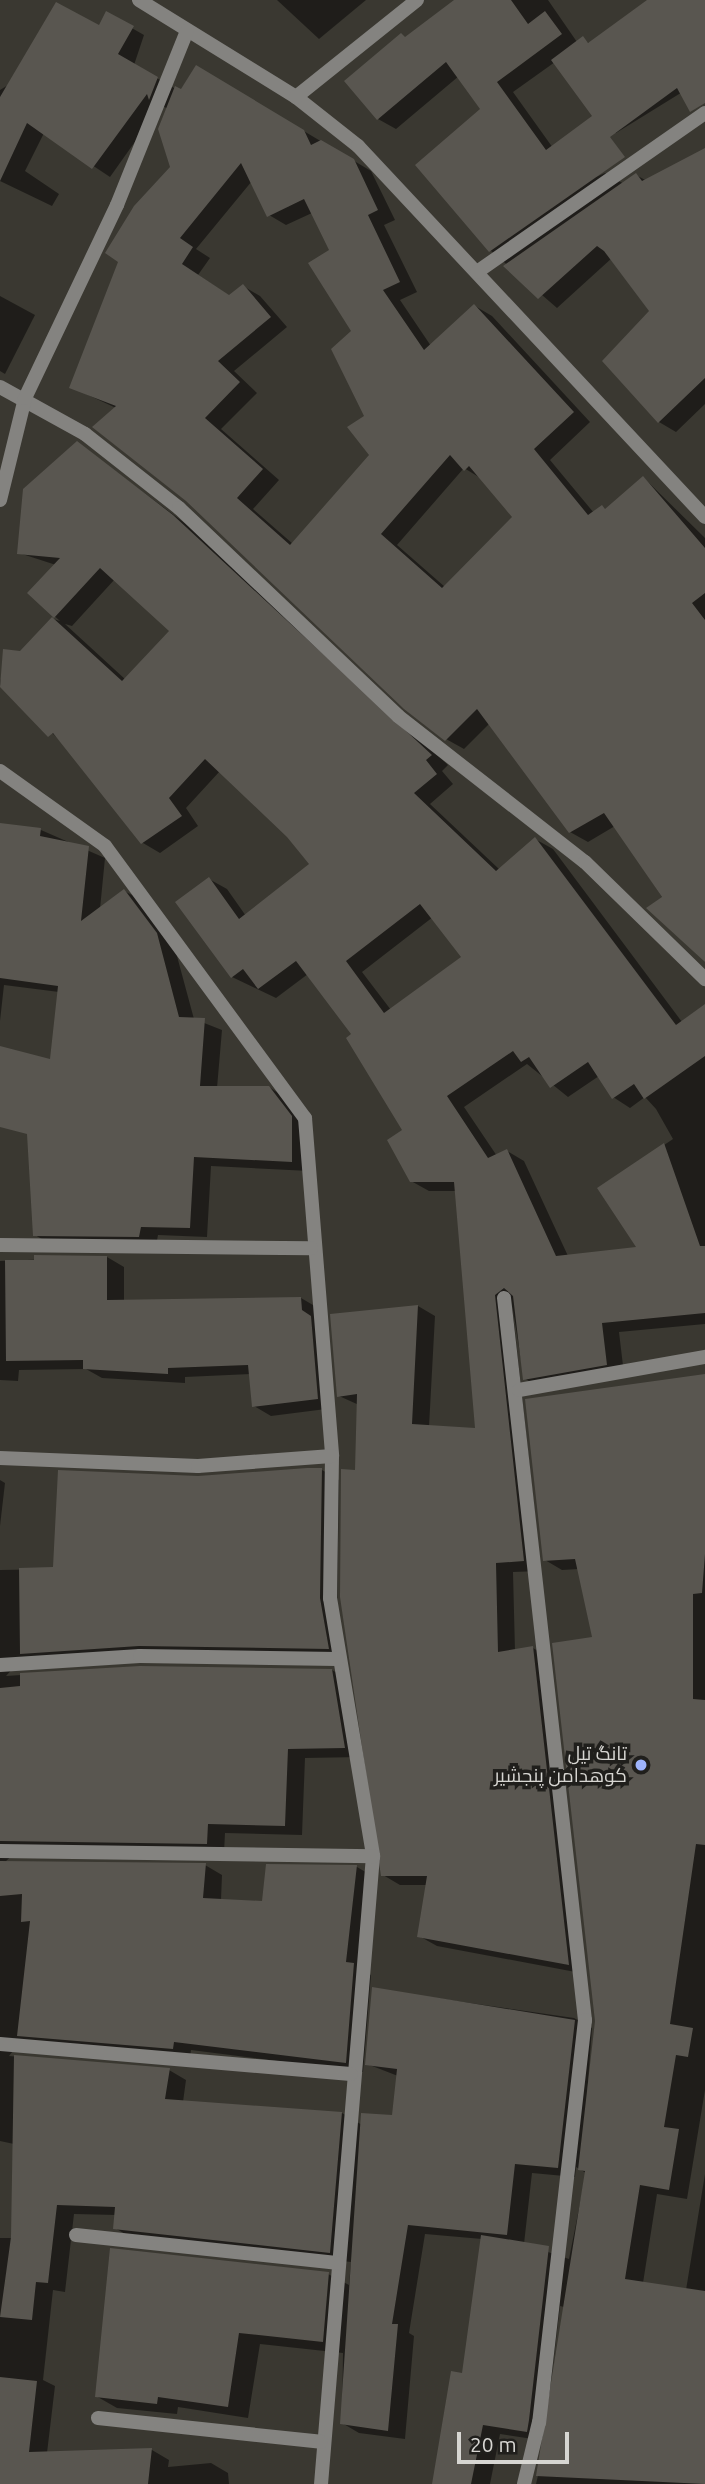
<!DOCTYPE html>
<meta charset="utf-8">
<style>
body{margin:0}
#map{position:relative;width:705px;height:2484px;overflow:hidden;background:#3a3831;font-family:Ubuntu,Cairo,sans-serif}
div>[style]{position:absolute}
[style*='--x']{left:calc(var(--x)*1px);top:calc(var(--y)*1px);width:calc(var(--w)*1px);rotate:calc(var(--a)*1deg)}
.shadow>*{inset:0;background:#0007}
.building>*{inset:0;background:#595650}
.street>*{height:14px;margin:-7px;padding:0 7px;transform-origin:7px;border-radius:7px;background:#848380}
.dots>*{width:19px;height:19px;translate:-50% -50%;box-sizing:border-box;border:4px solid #201f1c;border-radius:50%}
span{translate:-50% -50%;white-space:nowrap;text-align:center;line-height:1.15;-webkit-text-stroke:7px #201f1c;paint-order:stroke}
.poi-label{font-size:19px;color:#d7d6d2}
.right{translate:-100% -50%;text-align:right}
.scale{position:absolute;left:457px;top:2432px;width:112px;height:32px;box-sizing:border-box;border:4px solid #d7d6d2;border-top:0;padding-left:9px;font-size:21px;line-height:24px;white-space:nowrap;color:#d7d6d2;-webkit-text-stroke:5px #201f1c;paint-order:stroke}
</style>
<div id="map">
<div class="shadow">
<i style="clip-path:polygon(277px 0,366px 0,319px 39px)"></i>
<i style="clip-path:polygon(455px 0,548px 0,577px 42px,592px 43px,657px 0,705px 0,705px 78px,616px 133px,599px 123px,555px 62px,513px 92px,553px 148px,581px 150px,596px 177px,605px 173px,624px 184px,636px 175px,647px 181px,705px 150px,705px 404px,676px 432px,659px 422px,651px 312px,612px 258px,557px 308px,490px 250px,483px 109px,459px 76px,396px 129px,378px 119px)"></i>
<i style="clip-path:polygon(evenodd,107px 14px,144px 35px,134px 65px,181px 92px,196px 67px,371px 171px,395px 220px,384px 225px,417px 292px,400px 300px,431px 346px,475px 306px,492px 316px,590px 422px,550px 460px,594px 513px,607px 510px,644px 478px,705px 538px,705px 962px,615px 826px,588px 842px,570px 832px,489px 724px,464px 749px,446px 739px,116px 408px,71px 387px,172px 167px,168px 109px,161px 105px,110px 177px,44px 133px,25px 171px,59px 194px,52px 206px,0 181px,0 90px,100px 28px,107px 14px,252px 181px,269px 215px,286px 225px,312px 213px,331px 251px,353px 331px,371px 455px,293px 544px,253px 509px,279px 480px,221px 429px,257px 393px,234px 371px,287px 327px,260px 296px,243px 286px,231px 297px,198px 275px,210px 258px,196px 249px,252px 181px,107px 14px,464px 468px,482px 479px,514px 517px,445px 587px,397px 545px,464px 468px)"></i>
<i style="clip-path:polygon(0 296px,35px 315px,5px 374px,0 371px)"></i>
<i style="clip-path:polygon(evenodd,77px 443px,190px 527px,448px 765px,442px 771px,453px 784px,430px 804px,500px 870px,535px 839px,553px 849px,682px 1022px,705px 1006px,705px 1324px,619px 1332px,624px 1374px,542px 1389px,524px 1378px,512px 1304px,541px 1571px,513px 1572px,515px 1651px,533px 1648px,550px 1658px,586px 1974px,437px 1946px,419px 1936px,428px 1885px,400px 1885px,383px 1875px,357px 1471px,359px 1405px,339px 1396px,418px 1306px,435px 1316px,429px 1427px,477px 1430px,457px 1191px,429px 1191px,411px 1181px,405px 1130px,353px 1035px,308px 974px,276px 998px,232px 977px,209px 879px,227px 889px,246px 916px,311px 864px,288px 836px,220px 771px,186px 808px,198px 826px,160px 853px,143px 843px,65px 745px,0 685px,5px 651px,20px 653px,53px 619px,60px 621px,29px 593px,56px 565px,19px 553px,77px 443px,115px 579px,171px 631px,126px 680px,65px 624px,72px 626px,115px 579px,77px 443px,433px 917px,464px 958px,391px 1010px,362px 972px,433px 917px,77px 443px,527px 1064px,568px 1097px,599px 1076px,613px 1097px,630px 1108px,645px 1097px,656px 1109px,673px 1139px,600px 1188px,639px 1248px,568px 1256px,524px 1161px,507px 1151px,497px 1156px,464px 1107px,527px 1064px)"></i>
<i style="clip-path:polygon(0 825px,41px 830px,105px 858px,100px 909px,124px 891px,142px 900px,174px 945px,194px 1019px,222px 1030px,217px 1088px,269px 1087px,286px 1098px,308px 1127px,309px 1171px,211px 1166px,207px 1237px,158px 1235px,156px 1246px,52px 1245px,35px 1235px,59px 992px,4px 985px,0 1021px)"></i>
<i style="clip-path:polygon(107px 1257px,124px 1267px,124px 1302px,301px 1298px,318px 1308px,334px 1408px,271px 1416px,254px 1406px,251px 1374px,185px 1377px,185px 1383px,102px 1378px,86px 1369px,19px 1370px,18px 1381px,0 1380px,0 1261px)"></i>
<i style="clip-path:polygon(evenodd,705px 1376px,705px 2090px,687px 2199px,657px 2194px,643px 2283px,686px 2290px,705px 2174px,705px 2484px,536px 2484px,546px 2441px,500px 2434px,490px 2484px,437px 2484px,464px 2375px,482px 2239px,425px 2234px,409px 2333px,414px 2336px,405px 2439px,359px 2433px,342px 2423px,343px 2353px,260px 2344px,248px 2418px,178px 2407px,177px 2414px,117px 2408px,96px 2396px,328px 2274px,349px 2285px,351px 2262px,132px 2238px,115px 2228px,116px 2215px,74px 2214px,65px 2292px,53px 2290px,43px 2380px,55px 2386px,47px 2453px,152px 2450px,169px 2460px,168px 2467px,211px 2463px,228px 2473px,229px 2484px,0 2484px,0 2238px,12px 2238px,14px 2144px,0 2141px,0 1570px,55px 1569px,198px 1477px,322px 1470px,339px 1480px,337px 1609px,345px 1658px,17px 1664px,6px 1676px,140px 1667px,332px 1670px,349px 1680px,362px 1757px,305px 1758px,302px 1835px,225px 1833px,224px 1853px,18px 1850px,5px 1862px,205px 1865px,222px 1875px,221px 1900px,263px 1903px,268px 1866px,357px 1867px,374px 1877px,363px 1970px,371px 1975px,363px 2072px,191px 2050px,190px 2058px,19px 2043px,9px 2056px,169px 2070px,186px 2080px,183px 2102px,342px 2113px,362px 2125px,394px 2117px,398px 2076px,367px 2064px,373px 1989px,574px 2018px,592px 2028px,586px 2109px,596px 2019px,595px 1639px,579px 1569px,562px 1570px,545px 1560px,527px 1400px,705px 1376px,576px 2167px,586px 2173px,569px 2259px,524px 2244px,532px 2173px,575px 2177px,576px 2167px,705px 1376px,560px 2306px,564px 2307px,544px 2440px,560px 2306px)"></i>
<i style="clip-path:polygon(0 1480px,5px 1483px,0 1526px)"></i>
</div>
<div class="building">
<i style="clip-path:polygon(454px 0,511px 0,528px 24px,545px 11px,562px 34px,497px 82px,546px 150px,592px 116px,551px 60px,583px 36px,588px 43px,647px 0,705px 0,705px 103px,690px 112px,677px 88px,610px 137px,625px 157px,489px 252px,415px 165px,480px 109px,446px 62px,377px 120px,344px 81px,401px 33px,405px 37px)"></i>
<i style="clip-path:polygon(56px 2px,99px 25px,106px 11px,134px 26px,118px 54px,158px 77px,149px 100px,147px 94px,92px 169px,27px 123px,0 181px,0 97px)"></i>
<i style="clip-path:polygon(evenodd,196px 65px,304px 130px,311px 145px,321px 140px,354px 159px,378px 210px,368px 215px,400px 282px,383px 290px,424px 350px,474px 304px,574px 412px,534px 449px,588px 515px,602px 505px,605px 509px,643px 476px,705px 548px,705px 593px,692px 603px,705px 620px,705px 962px,646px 908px,662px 897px,604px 813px,569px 833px,477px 709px,445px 741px,404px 709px,186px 501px,92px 427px,116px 406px,69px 388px,118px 262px,105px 253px,134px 206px,170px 167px,158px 129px,175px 86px,181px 89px,196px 65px,241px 163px,267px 217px,304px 199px,329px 250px,308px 263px,351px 331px,331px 349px,364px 416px,347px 427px,369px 455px,290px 545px,237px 498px,263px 469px,205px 418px,240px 382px,218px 361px,271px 317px,243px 284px,229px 295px,182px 264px,193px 247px,180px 238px,241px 163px,196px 65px,450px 455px,464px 471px,469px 466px,512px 517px,442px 588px,381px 534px,450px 455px)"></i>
<i style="clip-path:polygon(705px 148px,705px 378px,658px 423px,602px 361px,649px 311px,604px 251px,597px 246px,538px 299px,503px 266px,636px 173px,642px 181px)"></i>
<i style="clip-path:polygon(evenodd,77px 441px,173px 515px,432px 755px,426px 760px,437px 774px,414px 793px,496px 871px,535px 837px,676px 1025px,705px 1004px,705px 1056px,644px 1099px,634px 1084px,612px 1099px,588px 1062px,550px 1088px,529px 1057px,521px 1062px,513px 1051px,447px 1096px,488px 1158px,507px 1149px,556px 1256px,636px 1247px,597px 1188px,664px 1143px,700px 1246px,705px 1246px,705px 1313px,602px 1323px,607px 1365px,523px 1380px,513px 1296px,504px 1288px,495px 1295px,524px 1561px,496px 1563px,498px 1652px,533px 1646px,569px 1965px,417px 1937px,427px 1876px,381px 1876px,340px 1597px,341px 1469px,355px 1470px,357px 1394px,337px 1397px,330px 1314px,418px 1305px,412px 1424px,475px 1428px,454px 1182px,410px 1182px,387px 1140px,402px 1130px,346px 1038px,351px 1034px,296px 961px,258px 989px,243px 969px,231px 978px,175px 902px,209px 877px,239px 919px,309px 864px,287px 837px,205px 759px,169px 798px,182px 816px,141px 844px,53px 733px,48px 737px,0 687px,3px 649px,20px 651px,52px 617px,122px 681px,169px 631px,100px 568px,54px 618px,27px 593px,60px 558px,17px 554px,23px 489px,77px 441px,420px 904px,461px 957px,384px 1013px,346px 961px,420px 904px)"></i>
<i style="clip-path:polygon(0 823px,41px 828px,40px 836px,89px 846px,81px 921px,124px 889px,157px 933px,179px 1017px,205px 1018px,200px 1086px,269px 1086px,292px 1116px,292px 1162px,194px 1157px,190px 1228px,141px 1227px,139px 1237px,33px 1236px,27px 1134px,0 1127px,0 1046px,50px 1059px,58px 986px,0 978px)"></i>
<i style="clip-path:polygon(34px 1255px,107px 1256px,107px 1300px,301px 1297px,302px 1310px,311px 1316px,318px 1399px,252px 1407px,248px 1365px,168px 1368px,168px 1374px,83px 1369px,83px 1360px,6px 1361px,5px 1260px,34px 1260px)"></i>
<i style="clip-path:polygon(705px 1374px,705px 1554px,702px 1593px,693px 1594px,693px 1699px,705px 1700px,705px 1845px,696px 1844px,670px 2024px,693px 2028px,688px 2057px,676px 2055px,664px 2127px,679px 2129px,669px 2190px,640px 2185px,625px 2279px,705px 2291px,705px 2484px,536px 2476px,585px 2171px,578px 2170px,595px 2021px,552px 1643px,592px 1637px,575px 1559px,543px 1561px,525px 1399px)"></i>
<i style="clip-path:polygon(307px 1468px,322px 1468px,320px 1598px,329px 1649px,139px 1646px,20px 1654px,19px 1568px,53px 1567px,58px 1470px,198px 1476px)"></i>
<i style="clip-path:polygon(140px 1666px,332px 1669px,345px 1748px,288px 1749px,285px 1826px,208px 1824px,207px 1844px,0 1841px,0 1688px,20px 1686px,20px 1673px)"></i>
<i style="clip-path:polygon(0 1861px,206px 1863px,203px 1898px,262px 1901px,266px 1864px,357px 1865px,346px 1962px,354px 1963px,346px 2063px,174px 2042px,173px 2049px,17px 2036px,30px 1921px,21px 1922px,22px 1894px,0 1896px)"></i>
<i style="clip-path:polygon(372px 1987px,575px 2020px,558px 2168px,515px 2164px,507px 2235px,408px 2225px,392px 2324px,398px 2324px,388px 2431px,340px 2424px,361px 2113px,392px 2115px,397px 2069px,365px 2065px)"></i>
<i style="clip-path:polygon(14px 2055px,170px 2068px,165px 2099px,342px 2112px,330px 2253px,113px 2229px,115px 2207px,57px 2205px,48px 2283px,36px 2282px,32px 2320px,0 2317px,11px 2237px)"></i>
<i style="clip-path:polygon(481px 2235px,549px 2246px,529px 2420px,527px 2432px,483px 2425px,471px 2484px,432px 2484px,451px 2371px,462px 2373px)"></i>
<i style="clip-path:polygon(110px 2248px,329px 2272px,323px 2342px,239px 2333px,228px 2407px,158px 2397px,157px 2404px,95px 2397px)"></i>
<i style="clip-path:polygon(0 2377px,37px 2381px,29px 2452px,152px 2448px,148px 2484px,0 2484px)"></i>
</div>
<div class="street">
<i style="--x:139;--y:0;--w:185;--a:31.7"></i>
<i style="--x:296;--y:97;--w:79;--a:38.3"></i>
<i style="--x:358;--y:146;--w:508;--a:46.91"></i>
<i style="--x:296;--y:97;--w:155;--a:-38.7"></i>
<i style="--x:477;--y:272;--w:278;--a:-34.9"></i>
<i style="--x:0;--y:387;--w:97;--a:28.9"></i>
<i style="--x:85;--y:434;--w:120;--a:38.2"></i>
<i style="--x:179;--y:508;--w:302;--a:43.5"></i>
<i style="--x:398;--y:716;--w:237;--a:38"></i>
<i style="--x:585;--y:862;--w:168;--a:44.3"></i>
<i style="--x:0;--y:500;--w:105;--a:-76.2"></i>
<i style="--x:25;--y:398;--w:214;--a:-64.5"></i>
<i style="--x:117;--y:205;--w:188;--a:-68.1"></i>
<i style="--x:0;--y:771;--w:129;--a:35.5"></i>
<i style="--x:105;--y:846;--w:338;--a:53.7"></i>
<i style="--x:305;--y:1118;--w:339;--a:85.4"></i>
<i style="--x:332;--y:1456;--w:142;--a:90.8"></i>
<i style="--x:330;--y:1598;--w:262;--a:80.5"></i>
<i style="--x:373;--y:1856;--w:630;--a:94.73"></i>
<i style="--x:0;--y:1245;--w:311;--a:0.6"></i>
<i style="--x:504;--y:1298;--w:727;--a:83.6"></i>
<i style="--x:585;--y:2020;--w:405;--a:96.5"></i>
<i style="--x:539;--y:2422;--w:64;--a:103.6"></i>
<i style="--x:519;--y:1390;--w:189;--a:-10.1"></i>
<i style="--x:0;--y:1458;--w:198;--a:2.3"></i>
<i style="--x:198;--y:1466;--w:134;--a:-4.3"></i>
<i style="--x:0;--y:1665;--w:140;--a:-3.7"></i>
<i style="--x:140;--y:1656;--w:197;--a:0.9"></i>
<i style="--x:0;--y:1851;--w:373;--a:0.8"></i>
<i style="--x:0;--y:2044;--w:352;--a:4.9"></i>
<i style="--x:76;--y:2235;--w:262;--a:6.1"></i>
<i style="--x:98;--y:2418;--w:224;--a:6.1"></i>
</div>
<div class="dots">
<i style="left:641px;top:1765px;background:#9eb4fd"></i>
</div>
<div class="poi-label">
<span class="right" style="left:627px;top:1765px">تانگ تیل<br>کوهدامن پنجشیر</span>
</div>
<div class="scale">20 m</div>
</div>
